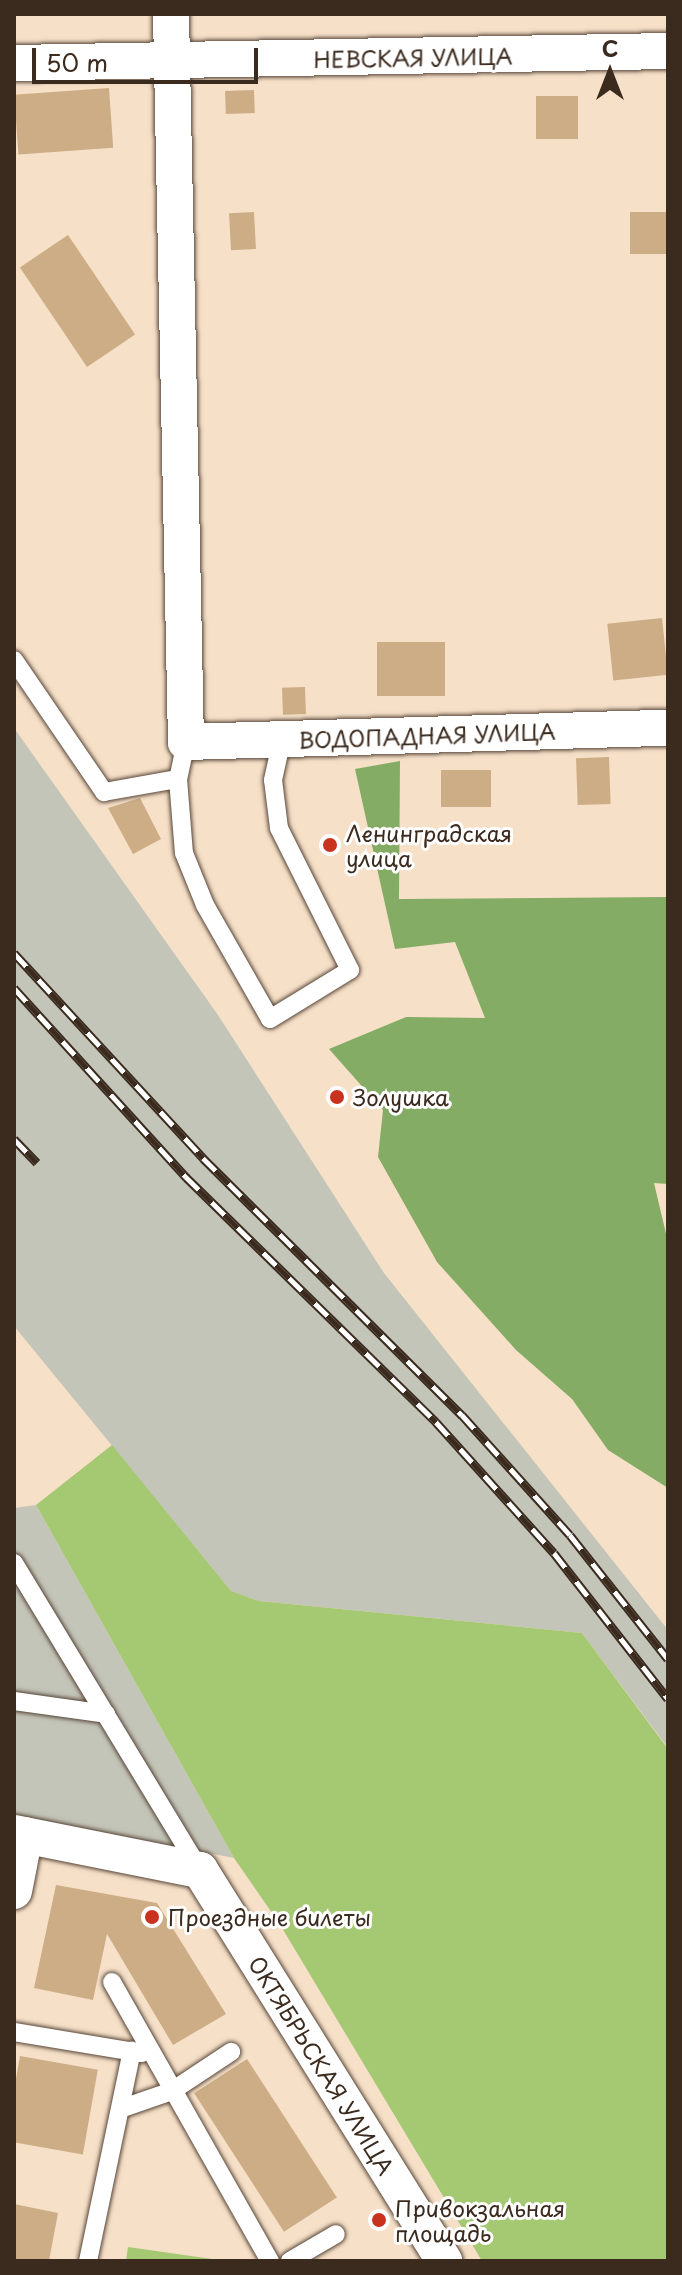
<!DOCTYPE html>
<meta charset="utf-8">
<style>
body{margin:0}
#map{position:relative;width:682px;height:2275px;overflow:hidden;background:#f6e0c8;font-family:"Playpen Sans",sans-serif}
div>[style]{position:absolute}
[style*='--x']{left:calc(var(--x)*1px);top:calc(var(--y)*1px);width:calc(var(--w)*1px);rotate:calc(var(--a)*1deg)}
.industrial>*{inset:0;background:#c4c5b9}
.green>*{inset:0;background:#a5c872}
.forest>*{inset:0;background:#84ac64}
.building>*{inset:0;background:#cdad85;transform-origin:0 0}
.roads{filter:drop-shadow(0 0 2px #574538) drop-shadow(0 0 2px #574538)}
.service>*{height:18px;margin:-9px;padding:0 9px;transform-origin:9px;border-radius:9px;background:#fff}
.minor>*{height:36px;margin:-18px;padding:0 18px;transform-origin:18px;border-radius:18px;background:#fff}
.rail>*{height:9px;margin-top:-4.5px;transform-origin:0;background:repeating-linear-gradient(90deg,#fff 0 18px,#3b2a1e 0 36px);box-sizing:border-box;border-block:2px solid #3b2a1e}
.dots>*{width:22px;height:22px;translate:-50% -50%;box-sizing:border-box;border:4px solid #fff;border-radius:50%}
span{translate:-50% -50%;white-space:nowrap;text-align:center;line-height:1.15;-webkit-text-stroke:6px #fff;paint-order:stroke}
.street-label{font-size:22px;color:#3b2a1e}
.poi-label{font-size:22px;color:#3b2a1e}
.left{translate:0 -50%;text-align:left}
.frame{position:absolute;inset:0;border:16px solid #3b2a1e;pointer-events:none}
.north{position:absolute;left:570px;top:32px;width:80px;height:80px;-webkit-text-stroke:6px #fff;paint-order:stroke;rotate:0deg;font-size:22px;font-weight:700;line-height:32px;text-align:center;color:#3b2a1e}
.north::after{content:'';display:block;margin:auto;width:28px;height:36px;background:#3b2a1e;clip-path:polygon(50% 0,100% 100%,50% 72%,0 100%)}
.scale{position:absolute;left:32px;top:48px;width:226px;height:36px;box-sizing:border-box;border:4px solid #3b2a1e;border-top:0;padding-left:10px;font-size:24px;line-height:28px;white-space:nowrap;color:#3b2a1e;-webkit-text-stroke:6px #fff;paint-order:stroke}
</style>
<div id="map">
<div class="industrial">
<i style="clip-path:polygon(14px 728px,218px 1015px,384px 1273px,668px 1630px,668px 1748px,582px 1633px,259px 1601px,231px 1591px,14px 1326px)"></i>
<i style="clip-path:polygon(36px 1505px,234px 1858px,14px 1815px,14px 1508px)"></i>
</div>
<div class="green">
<i style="clip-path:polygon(112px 1445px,231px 1591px,259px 1601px,582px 1633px,668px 1749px,668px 2261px,482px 2261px,279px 1923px,234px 1858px,36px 1505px)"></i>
<i style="clip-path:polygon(128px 2247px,212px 2259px,212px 2261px,126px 2261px)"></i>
</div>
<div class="forest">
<i style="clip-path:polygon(400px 761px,399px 899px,668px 897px,668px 1184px,654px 1183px,668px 1242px,668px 1488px,608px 1450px,572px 1399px,516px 1350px,437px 1262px,378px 1157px,383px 1110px,329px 1049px,406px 1017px,485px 1018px,455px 942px,395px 949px,355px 769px)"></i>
</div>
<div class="building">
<i style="left:109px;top:88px;width:60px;height:95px;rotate:86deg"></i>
<i style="left:254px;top:90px;width:23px;height:29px;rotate:88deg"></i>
<i style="left:536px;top:96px;width:42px;height:43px"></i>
<i style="left:254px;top:212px;width:37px;height:25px;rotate:87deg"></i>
<i style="left:630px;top:212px;width:38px;height:42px"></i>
<i style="left:68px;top:235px;width:120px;height:58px;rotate:56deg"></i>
<i style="left:662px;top:618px;width:57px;height:55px;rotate:84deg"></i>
<i style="left:377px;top:642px;width:68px;height:54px"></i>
<i style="left:305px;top:687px;width:27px;height:23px;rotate:88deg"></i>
<i style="left:609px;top:757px;width:47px;height:33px;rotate:88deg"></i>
<i style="left:441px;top:770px;width:50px;height:37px"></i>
<i style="clip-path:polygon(140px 798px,161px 839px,133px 854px,108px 808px)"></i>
<i style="clip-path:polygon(56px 1885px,157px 1903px,226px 2014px,173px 2045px,107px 1934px,93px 2000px,34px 1988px)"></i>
<i style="left:20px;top:2056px;width:79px;height:86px;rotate:10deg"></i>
<i style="left:247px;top:2059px;width:165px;height:63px;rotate:57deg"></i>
<i style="clip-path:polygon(14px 2204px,58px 2213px,49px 2261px,14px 2261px)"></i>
</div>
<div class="roads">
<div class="service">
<i style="--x:14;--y:660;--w:160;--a:55.7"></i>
<i style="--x:104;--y:792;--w:75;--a:-10"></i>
<i style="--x:186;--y:742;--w:38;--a:102"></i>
<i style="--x:178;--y:779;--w:74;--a:85.4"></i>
<i style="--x:184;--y:853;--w:56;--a:68"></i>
<i style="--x:205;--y:905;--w:131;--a:60.3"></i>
<i style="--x:270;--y:1019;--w:94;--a:-31.5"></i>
<i style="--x:350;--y:970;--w:159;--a:-116.6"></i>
<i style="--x:279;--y:828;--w:48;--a:-97.1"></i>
<i style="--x:273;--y:780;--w:42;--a:-77.6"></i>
<i style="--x:14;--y:1563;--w:357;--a:58.8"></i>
<i style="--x:14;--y:1701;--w:93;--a:8"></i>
<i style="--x:112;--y:1982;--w:321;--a:60.5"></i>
<i style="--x:14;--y:2032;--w:129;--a:9.4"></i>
<i style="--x:120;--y:2109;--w:55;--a:-19.1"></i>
<i style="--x:172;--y:2091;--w:71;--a:-33.5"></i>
<i style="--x:88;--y:2261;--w:215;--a:-78.2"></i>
<i style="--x:290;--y:2261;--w:53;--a:-30.4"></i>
</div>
<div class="minor">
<i style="--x:171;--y:14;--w:728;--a:88.82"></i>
<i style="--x:186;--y:742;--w:482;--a:-1.7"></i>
<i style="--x:14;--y:63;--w:654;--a:-1.05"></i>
<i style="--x:14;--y:1833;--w:190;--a:11.3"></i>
<i style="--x:200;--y:1870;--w:461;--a:58"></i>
<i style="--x:14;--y:1891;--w:57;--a:-78.9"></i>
</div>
</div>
<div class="rail">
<i style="--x:14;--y:953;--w:279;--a:47.3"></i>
<i style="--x:203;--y:1158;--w:365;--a:44.8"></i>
<i style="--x:462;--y:1415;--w:161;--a:48"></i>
<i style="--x:570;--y:1535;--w:158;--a:51.7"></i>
<i style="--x:14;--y:988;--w:256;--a:47.7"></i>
<i style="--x:186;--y:1177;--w:350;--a:44.4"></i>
<i style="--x:436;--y:1422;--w:176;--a:48"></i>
<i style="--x:554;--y:1553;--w:185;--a:52"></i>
<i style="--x:14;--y:1139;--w:33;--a:46"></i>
</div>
<div class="dots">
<i style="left:330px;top:845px;background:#c8321e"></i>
<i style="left:337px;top:1097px;background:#c8321e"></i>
<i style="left:152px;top:1917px;background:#c8321e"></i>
<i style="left:379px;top:2220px;background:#c8321e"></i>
</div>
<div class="street-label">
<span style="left:413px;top:57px;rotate:-1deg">НЕВСКАЯ УЛИЦА</span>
<span style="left:427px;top:735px;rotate:-2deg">ВОДОПАДНАЯ УЛИЦА</span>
<span style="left:322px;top:2065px;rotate:58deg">ОКТЯБРЬСКАЯ УЛИЦА</span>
</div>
<div class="poi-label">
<span class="left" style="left:346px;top:845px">Ленинградская<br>улица</span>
<span class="left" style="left:353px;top:1097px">Золушка</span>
<span class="left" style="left:168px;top:1917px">Проездные билеты</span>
<span class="left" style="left:395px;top:2220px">Привокзальная<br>площадь</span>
</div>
<div class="frame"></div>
<div class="north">С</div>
<div class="scale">50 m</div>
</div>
